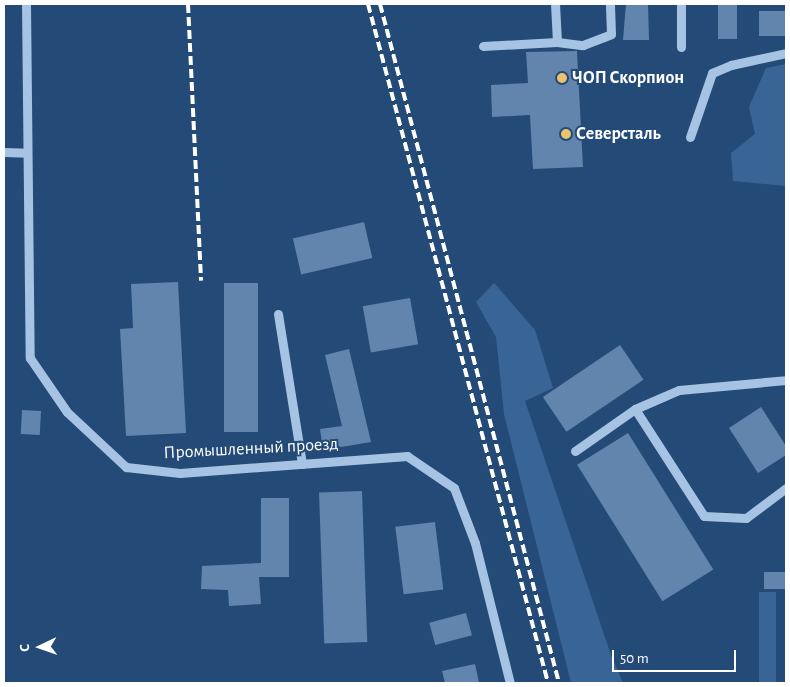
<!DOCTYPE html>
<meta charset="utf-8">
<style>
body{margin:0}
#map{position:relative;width:790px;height:687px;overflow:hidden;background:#244b77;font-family:"Alegreya Sans",sans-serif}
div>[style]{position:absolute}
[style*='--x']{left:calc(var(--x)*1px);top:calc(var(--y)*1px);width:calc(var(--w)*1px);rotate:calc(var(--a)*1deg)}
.green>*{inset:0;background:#386595;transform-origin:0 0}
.building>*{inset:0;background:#6185ac;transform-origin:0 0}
.minor>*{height:9px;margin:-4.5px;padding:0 4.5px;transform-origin:4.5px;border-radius:4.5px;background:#a6c3e3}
.rail>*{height:4px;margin-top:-2px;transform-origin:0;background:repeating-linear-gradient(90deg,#fff 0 9px,transparent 0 13px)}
.dots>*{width:14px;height:14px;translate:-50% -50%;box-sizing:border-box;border:2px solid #244b77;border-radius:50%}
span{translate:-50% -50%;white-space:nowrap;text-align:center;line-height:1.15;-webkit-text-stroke:4px #244b77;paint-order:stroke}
.poi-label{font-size:18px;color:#fff;font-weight:700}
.left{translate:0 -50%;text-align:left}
.street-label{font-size:18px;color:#fff}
.frame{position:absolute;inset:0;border:5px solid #fff;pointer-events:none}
.north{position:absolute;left:15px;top:622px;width:50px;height:50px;-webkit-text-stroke:4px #244b77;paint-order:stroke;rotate:267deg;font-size:14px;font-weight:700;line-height:20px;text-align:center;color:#fff}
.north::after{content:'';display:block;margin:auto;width:18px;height:22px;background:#fff;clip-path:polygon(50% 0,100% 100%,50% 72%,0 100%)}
.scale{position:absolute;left:612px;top:650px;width:124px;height:22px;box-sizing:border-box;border:2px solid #fff;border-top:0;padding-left:6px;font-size:15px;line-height:18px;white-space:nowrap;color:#fff;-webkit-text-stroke:4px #244b77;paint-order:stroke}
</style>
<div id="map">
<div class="green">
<i style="clip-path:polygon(786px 64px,786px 186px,733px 181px,731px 153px,755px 134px,749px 107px,766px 68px)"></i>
<i style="clip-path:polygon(494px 283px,535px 330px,553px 388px,525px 401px,611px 655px,623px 683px,571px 683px,504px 414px,496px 337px,476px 302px)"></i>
<i style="left:759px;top:592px;width:17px;height:91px"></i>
</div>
<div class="building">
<i style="clip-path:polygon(626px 4px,648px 4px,649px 40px,623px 40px)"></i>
<i style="left:718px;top:4px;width:19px;height:35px"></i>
<i style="left:786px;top:11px;width:25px;height:27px;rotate:90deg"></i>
<i style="clip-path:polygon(577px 51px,583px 167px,533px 169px,530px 115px,492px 117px,491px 85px,528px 83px,526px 52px)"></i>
<i style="left:364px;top:222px;width:37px;height:73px;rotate:77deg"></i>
<i style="clip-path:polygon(178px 282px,186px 433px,126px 436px,120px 329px,133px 328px,131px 284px)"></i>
<i style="left:224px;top:283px;width:34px;height:149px"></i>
<i style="left:410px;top:298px;width:47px;height:48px;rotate:80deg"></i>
<i style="left:620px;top:345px;width:42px;height:93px;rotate:56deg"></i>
<i style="clip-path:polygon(349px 349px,371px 442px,323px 450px,320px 429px,342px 426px,325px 355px)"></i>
<i style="clip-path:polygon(761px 407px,786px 446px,786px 455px,758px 473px,729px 428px)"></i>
<i style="left:22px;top:410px;width:19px;height:24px;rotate:3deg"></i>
<i style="left:628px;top:433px;width:161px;height:60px;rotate:58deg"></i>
<i style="left:362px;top:491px;width:151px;height:43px;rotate:88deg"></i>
<i style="clip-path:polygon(261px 498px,289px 498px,289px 577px,259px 577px,261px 604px,229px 606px,228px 590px,201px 589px,202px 566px,261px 563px)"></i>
<i style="left:435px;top:522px;width:68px;height:40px;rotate:83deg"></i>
<i style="left:786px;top:572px;width:17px;height:22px;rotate:90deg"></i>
<i style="left:466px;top:613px;width:23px;height:38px;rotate:75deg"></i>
<i style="clip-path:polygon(475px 664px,479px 683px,445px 683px,442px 671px)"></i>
</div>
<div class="minor">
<i style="--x:26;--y:4;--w:354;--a:89.4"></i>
<i style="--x:30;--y:358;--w:65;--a:55.6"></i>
<i style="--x:67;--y:412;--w:81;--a:43"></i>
<i style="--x:126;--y:467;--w:54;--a:6.3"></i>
<i style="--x:180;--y:473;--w:228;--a:-4.3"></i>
<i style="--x:407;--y:456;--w:57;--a:34.2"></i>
<i style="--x:454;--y:488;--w:59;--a:69.1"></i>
<i style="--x:475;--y:543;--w:144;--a:76"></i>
<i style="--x:557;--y:42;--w:26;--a:7"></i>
<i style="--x:583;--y:45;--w:30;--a:-21"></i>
<i style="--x:611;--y:34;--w:30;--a:-92"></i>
<i style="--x:483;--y:46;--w:74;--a:-3.1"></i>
<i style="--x:557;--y:42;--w:38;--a:-93"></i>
<i style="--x:681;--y:47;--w:43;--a:-90"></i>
<i style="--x:690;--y:137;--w:68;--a:-71"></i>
<i style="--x:712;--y:73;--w:21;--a:-23"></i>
<i style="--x:731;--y:65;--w:56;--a:-12.3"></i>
<i style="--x:4;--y:152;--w:23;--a:2"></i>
<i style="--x:278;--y:314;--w:152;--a:80.9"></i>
<i style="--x:635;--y:409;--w:127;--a:57.2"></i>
<i style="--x:704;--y:516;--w:42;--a:2.7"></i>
<i style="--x:746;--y:518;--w:50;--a:-36.9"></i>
<i style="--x:575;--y:451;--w:73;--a:-35"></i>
<i style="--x:635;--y:409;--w:48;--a:-23.4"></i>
<i style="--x:679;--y:390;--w:107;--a:-5.3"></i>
</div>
<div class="rail">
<i style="--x:188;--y:4;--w:277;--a:87.3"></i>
<i style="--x:368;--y:4;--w:702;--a:75.15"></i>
<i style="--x:380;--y:4;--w:702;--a:75.23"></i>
</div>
<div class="dots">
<i style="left:562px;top:78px;background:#edc26a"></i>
<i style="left:566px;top:134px;background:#edc26a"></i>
</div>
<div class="poi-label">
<span class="left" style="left:572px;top:78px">ЧОП Скорпион</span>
<span class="left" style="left:576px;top:134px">Северсталь</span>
</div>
<div class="street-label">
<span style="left:251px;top:449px;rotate:-3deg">Промышленный проезд</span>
</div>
<div class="frame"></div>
<div class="north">С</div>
<div class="scale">50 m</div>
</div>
